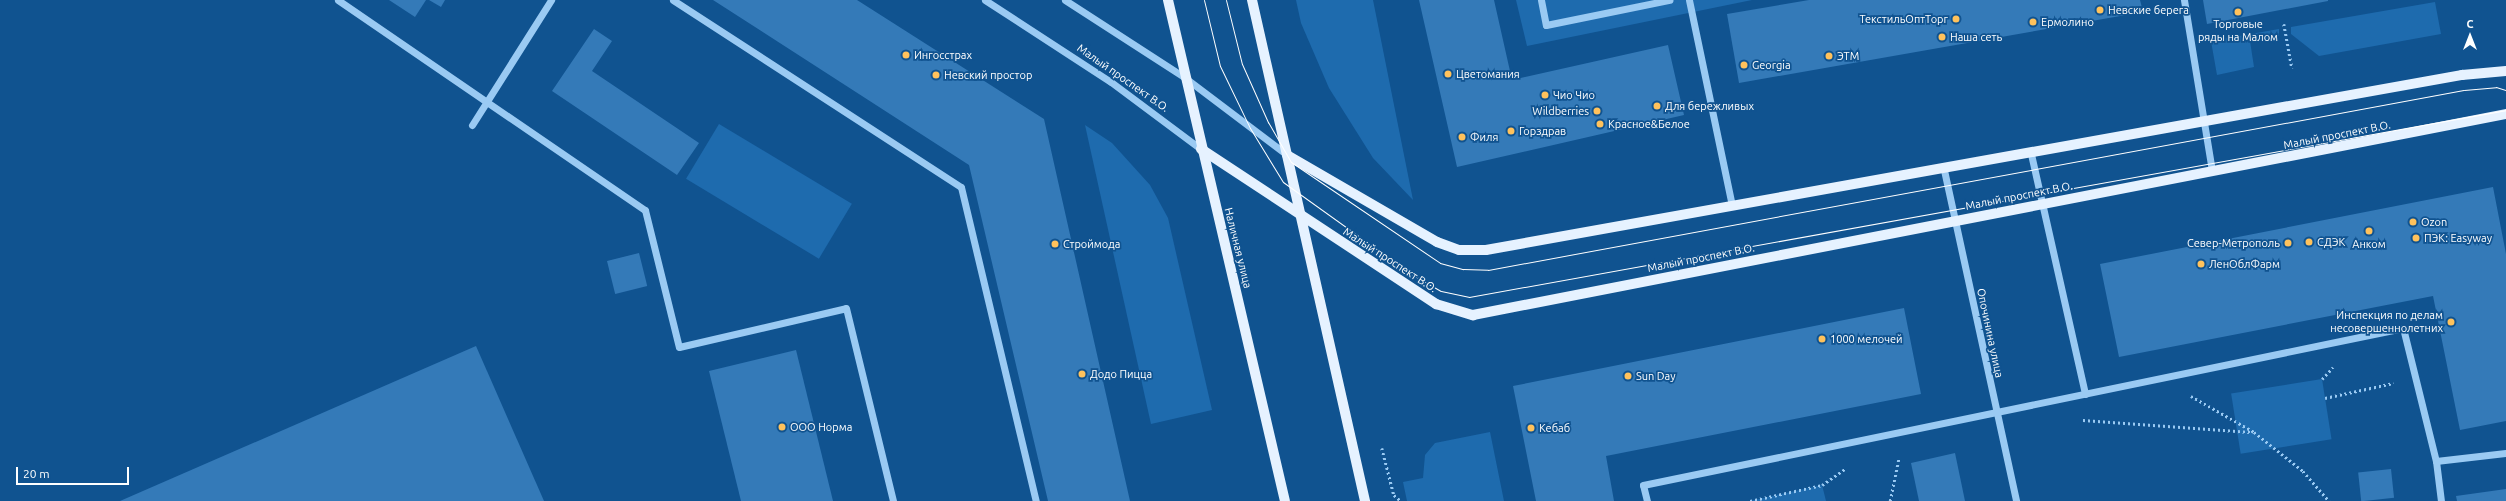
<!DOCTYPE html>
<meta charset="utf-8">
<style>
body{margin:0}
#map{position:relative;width:2506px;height:501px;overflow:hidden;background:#105390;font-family:Ubuntu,sans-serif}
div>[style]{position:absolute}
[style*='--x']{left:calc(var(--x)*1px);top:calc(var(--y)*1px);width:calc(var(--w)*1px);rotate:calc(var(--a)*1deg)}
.green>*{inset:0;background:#1e6bae;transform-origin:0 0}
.building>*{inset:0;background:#347ab8;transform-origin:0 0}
.path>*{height:2.5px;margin-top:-1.25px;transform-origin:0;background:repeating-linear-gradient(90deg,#9acaf3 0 2px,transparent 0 5px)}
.minor>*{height:7px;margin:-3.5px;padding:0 3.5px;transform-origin:3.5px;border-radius:3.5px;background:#9acaf3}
.major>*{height:10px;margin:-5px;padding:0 5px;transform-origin:5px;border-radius:5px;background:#e6f2ff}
.tram>*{height:1px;margin:-0.5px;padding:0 0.5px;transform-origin:0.5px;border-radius:0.5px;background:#fff}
.dots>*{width:11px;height:11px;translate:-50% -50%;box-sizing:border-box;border:2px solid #105390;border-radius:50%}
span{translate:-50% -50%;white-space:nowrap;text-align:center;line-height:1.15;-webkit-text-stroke:3.5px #105390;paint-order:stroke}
.poi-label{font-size:11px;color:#fff}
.left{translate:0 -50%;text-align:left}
.right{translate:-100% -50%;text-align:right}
.street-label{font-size:11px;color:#fff}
.north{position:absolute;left:2450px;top:16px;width:40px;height:40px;-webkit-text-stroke:3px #105390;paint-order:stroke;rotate:0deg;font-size:11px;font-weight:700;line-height:16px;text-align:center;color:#fff}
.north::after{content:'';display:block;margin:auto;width:14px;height:18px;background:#fff;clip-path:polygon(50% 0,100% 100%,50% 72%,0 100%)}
.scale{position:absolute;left:16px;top:467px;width:113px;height:18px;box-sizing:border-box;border:2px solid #fff;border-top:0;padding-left:5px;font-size:12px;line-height:14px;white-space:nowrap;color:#fff;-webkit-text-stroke:3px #105390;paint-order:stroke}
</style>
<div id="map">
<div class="green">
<i style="clip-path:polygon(1296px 0,1373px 0,1413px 200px,1373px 158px,1329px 88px,1301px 23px)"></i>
<i style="clip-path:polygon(1516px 0,1752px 0,1527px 46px)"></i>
<i style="clip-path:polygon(2435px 2px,2441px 34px,2319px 56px,2291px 34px,2291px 27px)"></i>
<i style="clip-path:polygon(2279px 29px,2279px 36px,2250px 41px,2254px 67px,2217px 75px,2211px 41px)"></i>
<i style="left:719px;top:124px;width:155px;height:64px;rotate:31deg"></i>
<i style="clip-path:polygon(1085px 125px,1112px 143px,1150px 185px,1168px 218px,1212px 410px,1151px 424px)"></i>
<i style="left:2322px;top:379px;width:61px;height:92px;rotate:81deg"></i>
<i style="clip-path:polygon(1490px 432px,1504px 501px,1407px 501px,1403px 482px,1423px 478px,1425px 455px,1435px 443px)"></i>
<i style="clip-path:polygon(1822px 485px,1826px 501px,1750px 501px)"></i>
</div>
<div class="building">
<i style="clip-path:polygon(389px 0,426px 0,415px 17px)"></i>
<i style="clip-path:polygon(429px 0,445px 0,441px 7px)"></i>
<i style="clip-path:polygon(713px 0,857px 0,1044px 119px,1130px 501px,1048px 501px,969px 165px)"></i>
<i style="clip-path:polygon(1419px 0,1494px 0,1512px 80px,1668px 45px,1684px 115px,1457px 167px)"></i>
<i style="clip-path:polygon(1809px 0,2140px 0,2143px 12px,1739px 83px,1727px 14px)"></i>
<i style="clip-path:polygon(2203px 0,2328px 0,2328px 1px,2207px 24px)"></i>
<i style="clip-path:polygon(594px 29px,612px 41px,592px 71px,699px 143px,677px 175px,552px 91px)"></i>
<i style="clip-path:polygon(2493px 187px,2506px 254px,2506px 421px,2460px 430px,2433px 296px,2119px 357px,2100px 264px)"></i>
<i style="left:639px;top:253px;width:34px;height:33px;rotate:76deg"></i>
<i style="clip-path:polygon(1904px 308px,1921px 394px,1606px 456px,1614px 501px,1536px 501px,1513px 386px)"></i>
<i style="clip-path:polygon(476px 346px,544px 501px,120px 501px)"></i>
<i style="clip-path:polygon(796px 350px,833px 501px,741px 501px,709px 371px)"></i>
<i style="clip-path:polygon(1955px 453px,1965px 501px,1919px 501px,1911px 463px)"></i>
<i style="left:2391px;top:469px;width:29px;height:33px;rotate:84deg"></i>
<i style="clip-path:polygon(2506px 489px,2506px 501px,2457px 501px,2456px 496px)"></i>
</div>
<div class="path">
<i style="--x:2284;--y:24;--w:45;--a:79.7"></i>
<i style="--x:2322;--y:379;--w:16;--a:-47"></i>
<i style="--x:2191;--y:396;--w:73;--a:29.7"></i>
<i style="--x:2254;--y:432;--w:63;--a:38.5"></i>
<i style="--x:2303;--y:471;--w:40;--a:49"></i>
<i style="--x:2325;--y:398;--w:70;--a:-12.4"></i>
<i style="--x:2083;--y:420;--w:168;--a:4.1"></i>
<i style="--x:1382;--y:448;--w:49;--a:75.7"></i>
<i style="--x:1394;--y:495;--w:9;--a:41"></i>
<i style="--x:1750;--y:501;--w:74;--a:-12.5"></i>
<i style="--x:1822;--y:485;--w:28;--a:-35"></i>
<i style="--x:1890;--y:501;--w:45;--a:-78.4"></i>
</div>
<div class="minor">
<i style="--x:338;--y:0;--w:372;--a:34.4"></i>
<i style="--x:645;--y:210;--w:141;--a:76.1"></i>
<i style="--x:679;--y:347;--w:171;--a:-13.1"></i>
<i style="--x:846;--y:308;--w:199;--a:76.3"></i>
<i style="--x:673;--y:0;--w:343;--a:33"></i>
<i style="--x:961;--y:187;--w:323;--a:76.6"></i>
<i style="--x:985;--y:0;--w:150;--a:33.1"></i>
<i style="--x:1111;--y:82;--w:112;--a:36.7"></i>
<i style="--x:1065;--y:0;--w:142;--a:32.9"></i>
<i style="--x:1184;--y:77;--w:129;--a:37.1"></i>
<i style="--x:1541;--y:0;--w:25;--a:79"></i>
<i style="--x:1546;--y:25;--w:126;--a:-11.5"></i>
<i style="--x:1689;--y:0;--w:210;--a:78.2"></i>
<i style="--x:2184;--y:0;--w:173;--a:80.7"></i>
<i style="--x:472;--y:125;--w:148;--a:-57.7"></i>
<i style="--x:2031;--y:154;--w:246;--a:77.3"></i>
<i style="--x:1944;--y:170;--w:339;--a:77.7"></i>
<i style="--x:2436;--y:461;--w:40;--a:82.9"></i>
<i style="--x:1647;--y:501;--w:16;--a:-104"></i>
<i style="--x:1643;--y:485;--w:776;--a:-11.67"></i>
<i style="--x:2403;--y:328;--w:137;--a:76.1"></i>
<i style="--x:2436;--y:461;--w:70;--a:-6.5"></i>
</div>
<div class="major">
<i style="--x:1168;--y:0;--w:514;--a:76.86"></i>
<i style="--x:1252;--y:0;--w:514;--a:77.29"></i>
<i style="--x:1201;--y:149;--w:282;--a:33.4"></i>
<i style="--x:1436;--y:304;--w:39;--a:17"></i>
<i style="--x:1473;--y:315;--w:1052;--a:-11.01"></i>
<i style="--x:1287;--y:155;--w:173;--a:30.1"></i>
<i style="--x:1437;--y:242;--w:23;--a:20"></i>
<i style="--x:1459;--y:250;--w:27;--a:0"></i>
<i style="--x:1486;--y:250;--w:992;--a:-10.17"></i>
<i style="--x:2462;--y:75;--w:44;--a:-5.2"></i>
</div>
<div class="tram">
<i style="--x:1204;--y:0;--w:68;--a:76.4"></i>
<i style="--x:1220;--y:66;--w:69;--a:64.2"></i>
<i style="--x:1250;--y:128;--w:63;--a:58.6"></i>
<i style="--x:1283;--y:182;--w:160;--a:35.6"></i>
<i style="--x:1413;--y:275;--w:32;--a:30"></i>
<i style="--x:1441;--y:291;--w:29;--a:12"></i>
<i style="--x:1469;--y:297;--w:1054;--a:-10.22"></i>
<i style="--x:1226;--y:0;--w:66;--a:76"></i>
<i style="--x:1242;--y:64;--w:64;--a:65.9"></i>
<i style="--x:1268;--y:122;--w:46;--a:60.1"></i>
<i style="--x:1291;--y:162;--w:180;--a:34.1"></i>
<i style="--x:1440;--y:263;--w:24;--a:15"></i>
<i style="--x:1463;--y:269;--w:25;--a:2"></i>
<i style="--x:1488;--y:270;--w:992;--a:-10.45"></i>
<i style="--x:2464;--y:90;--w:32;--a:-5"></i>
<i style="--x:2496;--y:87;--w:10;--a:17"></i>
</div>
<div class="dots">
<i style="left:2100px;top:10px;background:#ffc25c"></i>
<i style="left:2238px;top:12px;background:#ffc25c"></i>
<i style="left:1956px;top:19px;background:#ffc25c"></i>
<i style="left:2033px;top:22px;background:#ffc25c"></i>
<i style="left:1942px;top:37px;background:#ffc25c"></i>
<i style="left:906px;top:55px;background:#ffc25c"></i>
<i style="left:1829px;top:56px;background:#ffc25c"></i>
<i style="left:1744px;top:65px;background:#ffc25c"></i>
<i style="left:1448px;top:74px;background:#ffc25c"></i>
<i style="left:936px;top:75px;background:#ffc25c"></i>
<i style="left:1545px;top:95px;background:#ffc25c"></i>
<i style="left:1657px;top:106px;background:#ffc25c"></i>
<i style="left:1597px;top:111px;background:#ffc25c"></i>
<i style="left:1600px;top:124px;background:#ffc25c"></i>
<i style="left:1511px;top:131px;background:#ffc25c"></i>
<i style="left:1462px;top:137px;background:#ffc25c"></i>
<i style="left:2413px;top:222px;background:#ffc25c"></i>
<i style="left:2369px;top:231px;background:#ffc25c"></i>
<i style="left:2416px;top:238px;background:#ffc25c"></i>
<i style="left:2309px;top:242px;background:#ffc25c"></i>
<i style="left:2288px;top:243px;background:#ffc25c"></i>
<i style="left:1055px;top:244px;background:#ffc25c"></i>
<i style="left:2201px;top:264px;background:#ffc25c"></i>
<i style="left:2451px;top:322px;background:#ffc25c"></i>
<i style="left:1822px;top:339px;background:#ffc25c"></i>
<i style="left:1082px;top:374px;background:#ffc25c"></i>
<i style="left:1628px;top:376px;background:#ffc25c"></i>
<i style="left:782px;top:427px;background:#ffc25c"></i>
<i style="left:1531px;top:428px;background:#ffc25c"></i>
</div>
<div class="poi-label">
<span class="left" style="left:2108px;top:10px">Невские берега</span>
<span class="right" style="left:1948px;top:19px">ТекстильОптТорг</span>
<span class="left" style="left:2041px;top:22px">Ермолино</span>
<span style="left:2238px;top:31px">Торговые<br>ряды на Малом</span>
<span class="left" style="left:1950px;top:37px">Наша сеть</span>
<span class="left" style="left:914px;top:55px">Ингосстрах</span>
<span class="left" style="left:1837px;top:56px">ЭТМ</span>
<span class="left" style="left:1752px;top:65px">Georgia</span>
<span class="left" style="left:1456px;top:74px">Цветомания</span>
<span class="left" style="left:944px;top:75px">Невский простор</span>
<span class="left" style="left:1553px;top:95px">Чио Чио</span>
<span class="left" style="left:1665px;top:106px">Для бережливых</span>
<span class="right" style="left:1589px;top:111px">Wildberries</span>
<span class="left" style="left:1608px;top:124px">Красное&amp;Белое</span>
<span class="left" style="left:1519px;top:131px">Горздрав</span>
<span class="left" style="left:1470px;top:137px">Филя</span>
<span class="left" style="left:2421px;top:222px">Ozon</span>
<span class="left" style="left:2424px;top:238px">ПЭК: Easyway</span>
<span class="left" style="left:2317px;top:242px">СДЭК</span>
<span class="right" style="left:2280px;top:243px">Север-Метрополь</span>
<span class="left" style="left:1063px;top:244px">Строймода</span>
<span style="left:2369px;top:244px">Анком</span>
<span class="left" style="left:2209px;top:264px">ЛенОблФарм</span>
<span class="right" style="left:2443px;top:322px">Инспекция по делам<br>несовершеннолетних</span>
<span class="left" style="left:1830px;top:339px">1000 мелочей</span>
<span class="left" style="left:1090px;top:374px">Додо Пицца</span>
<span class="left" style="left:1636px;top:376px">Sun Day</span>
<span class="left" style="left:790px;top:427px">ООО Норма</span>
<span class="left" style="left:1539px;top:428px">Кебаб</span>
</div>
<div class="street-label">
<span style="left:1123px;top:78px;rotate:35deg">Малый проспект В.О.</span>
<span style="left:2337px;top:135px;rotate:-11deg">Малый проспект В.О.</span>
<span style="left:2019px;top:196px;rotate:-11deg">Малый проспект В.О.</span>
<span style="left:1238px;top:248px;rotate:76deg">Наличная улица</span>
<span style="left:1701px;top:258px;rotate:-11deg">Малый проспект В.О.</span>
<span style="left:1390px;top:260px;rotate:33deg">Малый проспект В.О.</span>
<span style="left:1990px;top:333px;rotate:78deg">Опочинина улица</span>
</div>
<div class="north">С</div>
<div class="scale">20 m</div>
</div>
